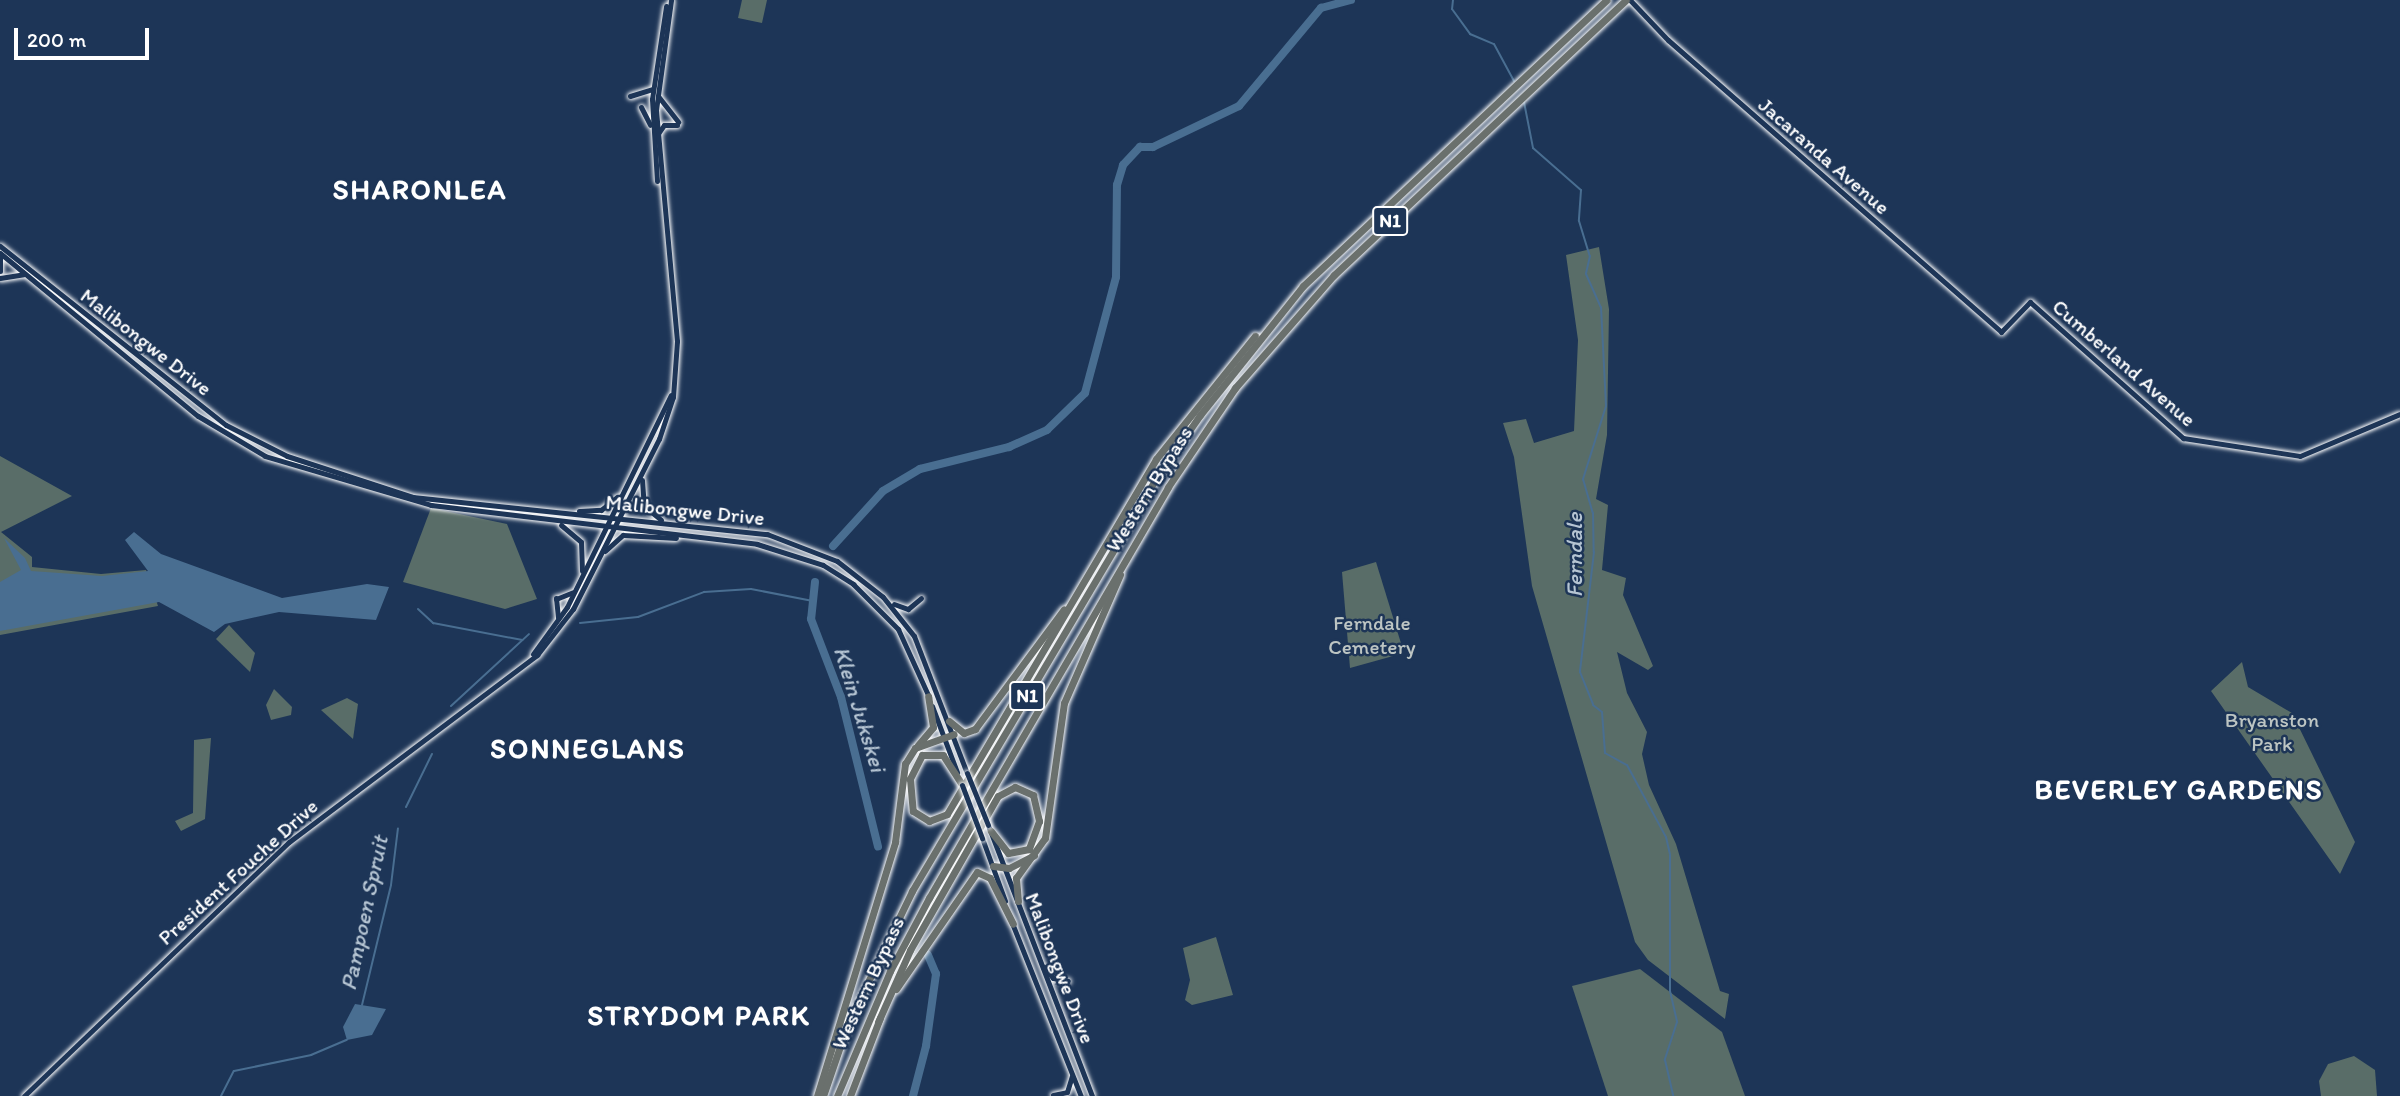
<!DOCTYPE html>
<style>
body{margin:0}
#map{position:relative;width:2400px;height:1096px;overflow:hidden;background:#1d3557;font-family:Itim,sans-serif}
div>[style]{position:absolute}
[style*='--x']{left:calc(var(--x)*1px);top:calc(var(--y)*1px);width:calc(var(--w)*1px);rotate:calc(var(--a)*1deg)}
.green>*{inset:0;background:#596d68}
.water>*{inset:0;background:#496e91}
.stream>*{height:2px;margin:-1px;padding:0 1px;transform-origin:1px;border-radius:1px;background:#496e91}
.river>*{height:8px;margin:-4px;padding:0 4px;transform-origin:4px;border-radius:4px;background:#496e91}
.roads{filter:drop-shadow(0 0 2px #fff) drop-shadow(0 0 2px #fff)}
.secondary>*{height:5px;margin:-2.5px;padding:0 2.5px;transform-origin:2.5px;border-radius:2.5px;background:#1d3557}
.highway>*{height:7px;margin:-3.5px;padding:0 3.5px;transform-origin:3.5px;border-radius:3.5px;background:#6a706d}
.bridges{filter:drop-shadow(0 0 2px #fff) drop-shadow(0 0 2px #fff)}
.secondary-bridge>*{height:5px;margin:-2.5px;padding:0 2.5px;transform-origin:2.5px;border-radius:2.5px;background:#1d3557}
span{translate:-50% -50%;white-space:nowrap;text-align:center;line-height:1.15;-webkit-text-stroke:5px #1d3557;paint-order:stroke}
.shield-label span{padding:2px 5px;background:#1d3557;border:2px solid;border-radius:5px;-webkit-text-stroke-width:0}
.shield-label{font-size:19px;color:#fff;font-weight:700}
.street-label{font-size:21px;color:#fff}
.park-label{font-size:21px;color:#bdc5c3}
.water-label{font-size:23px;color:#b6c5d3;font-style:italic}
.district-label{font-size:28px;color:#fff;font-weight:700;letter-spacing:2px}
.scale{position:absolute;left:14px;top:28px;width:135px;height:32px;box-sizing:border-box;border:4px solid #fff;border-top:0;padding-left:9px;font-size:21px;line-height:24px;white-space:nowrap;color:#fff;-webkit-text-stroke:5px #1d3557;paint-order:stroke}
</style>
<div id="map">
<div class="green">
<i style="clip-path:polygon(742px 0,767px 0,762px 23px,738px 18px)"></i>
<i style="clip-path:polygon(1599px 247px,1609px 309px,1607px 435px,1596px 499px,1608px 505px,1602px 570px,1626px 578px,1623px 595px,1653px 666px,1648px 670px,1617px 652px,1627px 693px,1647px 732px,1642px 754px,1649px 785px,1676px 844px,1720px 991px,1729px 994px,1725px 1019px,1648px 960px,1635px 942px,1532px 586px,1514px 457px,1503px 423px,1526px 419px,1534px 443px,1574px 431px,1578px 340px,1566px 255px)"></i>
<i style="clip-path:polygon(0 456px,72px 496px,1px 532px,32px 557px,32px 567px,101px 574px,146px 570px,158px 606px,0 635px)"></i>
<i style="clip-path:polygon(431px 508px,507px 524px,537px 599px,505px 609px,403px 582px)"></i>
<i style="clip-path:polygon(1376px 562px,1404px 653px,1350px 668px,1342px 572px)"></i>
<i style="clip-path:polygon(229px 625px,255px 653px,250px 672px,216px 639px)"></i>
<i style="clip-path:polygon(2242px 662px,2248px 687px,2292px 713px,2355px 842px,2340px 874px,2211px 691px)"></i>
<i style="clip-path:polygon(274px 689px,292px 707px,291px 715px,271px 720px,266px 705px)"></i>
<i style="clip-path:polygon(347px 698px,358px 704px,353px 739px,321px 710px)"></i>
<i style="clip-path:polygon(211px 738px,205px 819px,181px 831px,175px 821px,193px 813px,194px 740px)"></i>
<i style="clip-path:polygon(1216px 937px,1233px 995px,1192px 1005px,1185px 1000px,1190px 980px,1183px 948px)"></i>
<i style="clip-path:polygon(1640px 969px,1722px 1032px,1745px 1096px,1608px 1096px,1572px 986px)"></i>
<i style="clip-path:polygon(2354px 1056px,2375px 1070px,2377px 1096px,2321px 1096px,2319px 1081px,2328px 1064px)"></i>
</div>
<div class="water">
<i style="clip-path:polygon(134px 532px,161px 554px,282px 598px,367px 584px,389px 587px,376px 620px,279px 612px,225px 624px,214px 632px,159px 602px,0 631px,0 582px,21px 570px,4px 538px,25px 558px,31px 571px,102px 576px,148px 571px,125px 540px)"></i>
<i style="clip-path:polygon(355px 1004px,386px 1009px,372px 1035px,347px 1040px,343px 1027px)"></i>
</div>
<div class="stream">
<i style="--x:1453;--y:0;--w:9;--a:96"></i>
<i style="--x:1452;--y:9;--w:31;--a:54"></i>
<i style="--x:1470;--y:34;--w:26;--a:23"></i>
<i style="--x:1494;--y:44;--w:42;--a:61.6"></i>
<i style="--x:1524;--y:102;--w:47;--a:78.9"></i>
<i style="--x:1533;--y:148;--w:64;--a:41.2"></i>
<i style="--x:1581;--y:190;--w:31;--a:94"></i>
<i style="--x:1579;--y:221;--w:37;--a:73"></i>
<i style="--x:1590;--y:256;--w:18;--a:103"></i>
<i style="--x:1586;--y:274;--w:36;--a:66"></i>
<i style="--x:1601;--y:307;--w:99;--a:87.1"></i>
<i style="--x:1606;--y:406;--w:77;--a:107.5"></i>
<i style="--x:1583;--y:479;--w:35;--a:74"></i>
<i style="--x:1593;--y:513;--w:39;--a:89"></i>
<i style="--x:1594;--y:552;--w:121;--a:96.7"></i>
<i style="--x:1580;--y:672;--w:35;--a:68"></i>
<i style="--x:1593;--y:705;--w:11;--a:38"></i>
<i style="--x:1602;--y:712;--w:41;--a:85.8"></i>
<i style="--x:1605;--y:753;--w:25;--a:29"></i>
<i style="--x:1627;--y:765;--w:82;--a:61.6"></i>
<i style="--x:1666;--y:837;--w:18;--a:77"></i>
<i style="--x:1670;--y:855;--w:136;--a:90"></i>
<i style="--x:1670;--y:991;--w:32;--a:77"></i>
<i style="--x:1677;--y:1022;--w:40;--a:108"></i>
<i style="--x:1665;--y:1060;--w:37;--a:77"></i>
<i style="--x:418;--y:609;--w:21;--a:43"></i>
<i style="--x:433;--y:623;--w:91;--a:10.8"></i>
<i style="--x:580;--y:623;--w:58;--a:-5.9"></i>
<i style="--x:638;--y:617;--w:71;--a:-20.7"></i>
<i style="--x:704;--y:592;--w:47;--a:-3.7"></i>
<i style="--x:751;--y:589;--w:63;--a:11"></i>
<i style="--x:451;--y:706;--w:106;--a:-42.7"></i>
<i style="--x:406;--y:807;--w:59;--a:-63.9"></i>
<i style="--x:362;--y:1005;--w:123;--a:-76.4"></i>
<i style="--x:391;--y:885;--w:57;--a:-83"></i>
<i style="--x:221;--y:1096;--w:28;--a:-63"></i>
<i style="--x:234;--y:1071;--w:79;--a:-11.7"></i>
<i style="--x:311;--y:1055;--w:39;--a:-23"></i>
</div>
<div class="river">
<i style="--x:833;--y:546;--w:74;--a:-47.7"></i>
<i style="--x:883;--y:491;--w:43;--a:-30.7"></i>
<i style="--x:920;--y:469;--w:92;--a:-13.9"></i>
<i style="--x:1009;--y:447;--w:42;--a:-24.1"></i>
<i style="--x:1047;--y:430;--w:53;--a:-44.2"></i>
<i style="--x:1085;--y:393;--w:120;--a:-75"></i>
<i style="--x:1116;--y:277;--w:92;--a:-89.4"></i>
<i style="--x:1117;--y:185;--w:21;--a:-73"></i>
<i style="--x:1123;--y:165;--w:25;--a:-47"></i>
<i style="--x:1140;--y:147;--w:13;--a:0"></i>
<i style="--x:1153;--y:147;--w:95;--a:-25.5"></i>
<i style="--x:1239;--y:106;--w:128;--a:-50.1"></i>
<i style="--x:1321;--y:8;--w:31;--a:-15"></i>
<i style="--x:815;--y:582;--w:37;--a:96"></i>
<i style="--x:811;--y:619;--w:84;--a:69"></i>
<i style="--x:841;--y:697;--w:154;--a:76.1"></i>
<i style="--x:913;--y:1096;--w:52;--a:-75.4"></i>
<i style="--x:926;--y:1046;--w:73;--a:-82.1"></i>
<i style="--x:936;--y:974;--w:21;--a:-113"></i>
</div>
<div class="roads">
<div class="secondary">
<i style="--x:1630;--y:0;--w:55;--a:46.5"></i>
<i style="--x:1668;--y:40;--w:443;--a:41.2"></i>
<i style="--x:2001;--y:332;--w:42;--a:-46"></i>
<i style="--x:2030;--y:302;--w:205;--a:41.6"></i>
<i style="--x:2183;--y:438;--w:118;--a:8.7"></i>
<i style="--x:2300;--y:456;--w:108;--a:-22.8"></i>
<i style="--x:630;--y:96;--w:24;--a:-17"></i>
<i style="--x:658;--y:96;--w:33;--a:52"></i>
<i style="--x:641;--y:107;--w:20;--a:63"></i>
<i style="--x:657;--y:135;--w:12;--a:-55"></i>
<i style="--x:664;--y:125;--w:13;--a:0"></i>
<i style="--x:657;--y:181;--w:82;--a:-93.5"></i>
<i style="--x:652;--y:99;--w:94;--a:-81.4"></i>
<i style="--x:0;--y:246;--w:288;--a:38.4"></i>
<i style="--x:226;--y:425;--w:68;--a:26.9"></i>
<i style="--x:287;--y:456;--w:133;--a:18"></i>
<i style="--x:413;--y:497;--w:356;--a:6"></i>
<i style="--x:767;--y:534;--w:75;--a:21.1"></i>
<i style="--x:837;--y:561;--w:58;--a:38"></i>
<i style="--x:883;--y:597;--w:50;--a:51.5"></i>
<i style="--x:914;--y:636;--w:147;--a:68.9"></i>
<i style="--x:0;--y:253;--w:256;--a:39.5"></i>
<i style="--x:198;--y:416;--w:78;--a:30.8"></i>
<i style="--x:265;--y:456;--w:173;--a:16.4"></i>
<i style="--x:431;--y:505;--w:328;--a:6.8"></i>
<i style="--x:757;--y:544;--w:69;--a:17.7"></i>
<i style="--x:823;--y:565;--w:36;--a:32"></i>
<i style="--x:853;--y:584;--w:64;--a:45"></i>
<i style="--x:898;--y:629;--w:75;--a:65.5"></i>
<i style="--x:0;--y:254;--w:17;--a:90"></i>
<i style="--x:0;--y:278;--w:24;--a:-9"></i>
<i style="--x:642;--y:480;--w:26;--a:86"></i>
<i style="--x:644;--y:506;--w:22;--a:39"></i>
<i style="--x:579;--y:511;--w:22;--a:-3"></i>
<i style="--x:601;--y:510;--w:21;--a:-39"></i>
<i style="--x:561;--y:525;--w:26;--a:40"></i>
<i style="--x:581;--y:542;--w:29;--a:88"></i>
<i style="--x:605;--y:551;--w:24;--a:-42"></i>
<i style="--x:623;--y:535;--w:53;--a:3.2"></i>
<i style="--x:556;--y:598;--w:20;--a:84"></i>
<i style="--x:556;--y:599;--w:18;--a:-22"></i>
<i style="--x:894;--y:604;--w:15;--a:20"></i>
<i style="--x:908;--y:609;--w:17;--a:-40"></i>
<i style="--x:533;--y:654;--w:58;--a:-54.1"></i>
<i style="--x:567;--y:607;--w:236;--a:-63.9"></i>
<i style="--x:932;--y:706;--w:71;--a:69.3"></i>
<i style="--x:988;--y:825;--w:290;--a:69"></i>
<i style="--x:982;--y:838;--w:67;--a:69.9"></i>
<i style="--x:1012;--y:923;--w:186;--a:68.3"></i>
<i style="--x:1044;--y:967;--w:14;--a:51"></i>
<i style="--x:1053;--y:978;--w:15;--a:11"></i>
<i style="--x:1053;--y:1095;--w:14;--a:-12"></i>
<i style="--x:1067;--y:1092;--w:17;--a:-73"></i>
<i style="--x:24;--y:1096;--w:367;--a:-43.8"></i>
<i style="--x:289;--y:842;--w:311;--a:-37"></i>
<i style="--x:537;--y:655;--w:58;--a:-52"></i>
<i style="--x:573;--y:609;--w:191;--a:-63.2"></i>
<i style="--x:659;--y:439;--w:44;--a:-71.6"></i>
<i style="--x:673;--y:397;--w:56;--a:-85.9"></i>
<i style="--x:677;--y:341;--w:232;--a:-95.2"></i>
<i style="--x:656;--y:110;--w:111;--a:-82.2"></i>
</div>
<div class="highway">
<i style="--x:949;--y:721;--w:19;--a:39"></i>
<i style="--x:964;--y:733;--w:12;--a:-20"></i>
<i style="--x:975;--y:729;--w:149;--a:-53.4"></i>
<i style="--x:918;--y:745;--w:23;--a:-50"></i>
<i style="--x:933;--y:727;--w:31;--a:-99"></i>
<i style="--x:961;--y:783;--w:33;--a:-123"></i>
<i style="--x:943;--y:755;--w:21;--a:180"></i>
<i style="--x:922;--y:755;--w:27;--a:117"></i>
<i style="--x:910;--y:779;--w:32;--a:85"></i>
<i style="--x:913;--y:811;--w:19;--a:32"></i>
<i style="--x:929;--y:821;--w:19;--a:-21"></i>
<i style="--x:947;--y:814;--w:412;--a:-59.5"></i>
<i style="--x:1156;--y:459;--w:158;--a:-51.2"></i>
<i style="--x:993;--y:866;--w:16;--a:7"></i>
<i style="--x:1009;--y:868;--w:28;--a:-27"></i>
<i style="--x:1018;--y:901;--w:23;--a:-95"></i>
<i style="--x:1016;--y:878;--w:49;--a:-54.1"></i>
<i style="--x:1045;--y:838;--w:136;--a:-82"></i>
<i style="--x:1064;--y:703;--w:140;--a:-66.4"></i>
<i style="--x:896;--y:989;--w:142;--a:-55.3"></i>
<i style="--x:977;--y:872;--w:14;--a:25"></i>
<i style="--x:990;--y:878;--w:51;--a:63.4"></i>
<i style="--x:878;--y:1022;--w:79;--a:-66"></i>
<i style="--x:910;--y:950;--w:177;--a:-60.3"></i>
<i style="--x:998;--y:796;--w:19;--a:-28"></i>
<i style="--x:1015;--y:787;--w:20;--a:24"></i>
<i style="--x:1033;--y:795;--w:27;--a:77"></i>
<i style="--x:1039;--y:821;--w:30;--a:110"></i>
<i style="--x:1029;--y:849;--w:21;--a:169"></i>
<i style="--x:1008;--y:853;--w:28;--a:-128"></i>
<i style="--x:817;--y:1096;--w:266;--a:-72.9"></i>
<i style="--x:895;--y:842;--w:79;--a:-82.7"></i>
<i style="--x:905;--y:764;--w:19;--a:-58"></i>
<i style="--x:915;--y:748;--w:41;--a:-19.7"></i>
<i style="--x:823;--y:1096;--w:77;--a:-71.1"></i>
<i style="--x:848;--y:1023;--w:147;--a:-64.1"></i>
<i style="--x:912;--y:891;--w:485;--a:-59.4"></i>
<i style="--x:1159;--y:474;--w:72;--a:-55.2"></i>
<i style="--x:1200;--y:415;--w:165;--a:-51.4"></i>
<i style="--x:1303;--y:286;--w:417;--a:-43.3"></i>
<i style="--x:837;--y:1096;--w:136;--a:-67"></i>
<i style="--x:890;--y:971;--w:83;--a:-61.9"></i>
<i style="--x:929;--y:898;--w:475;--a:-59.8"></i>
<i style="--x:1168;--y:487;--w:120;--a:-55.9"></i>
<i style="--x:1235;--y:388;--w:150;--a:-48.8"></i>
<i style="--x:1334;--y:275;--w:401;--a:-43.3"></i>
<i style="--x:850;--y:1096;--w:84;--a:-69"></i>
</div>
</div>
<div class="bridges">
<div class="secondary-bridge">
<i style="--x:967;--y:773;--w:56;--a:68"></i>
<i style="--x:962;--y:785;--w:57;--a:69.3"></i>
</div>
</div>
<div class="shield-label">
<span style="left:1390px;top:221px">N1</span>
<span style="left:1027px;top:696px">N1</span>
</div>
<div class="street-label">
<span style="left:1824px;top:156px;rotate:41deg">Jacaranda Avenue</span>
<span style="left:146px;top:342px;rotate:38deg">Malibongwe Drive</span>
<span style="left:2124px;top:363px;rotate:41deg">Cumberland Avenue</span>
<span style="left:1149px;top:489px;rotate:-58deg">Western Bypass</span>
<span style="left:685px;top:510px;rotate:6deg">Malibongwe Drive</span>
<span style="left:238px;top:872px;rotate:-42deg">President Fouche Drive</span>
<span style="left:1060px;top:968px;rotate:69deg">Malibongwe Drive</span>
<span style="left:868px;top:983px;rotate:-65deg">Western Bypass</span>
</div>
<div class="park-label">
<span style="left:1372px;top:635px">Ferndale<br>Cemetery</span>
<span style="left:2272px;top:732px">Bryanston<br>Park</span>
</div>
<div class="water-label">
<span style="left:1574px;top:555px;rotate:-90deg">Ferndale</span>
<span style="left:860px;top:709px;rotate:73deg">Klein Jukskei</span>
<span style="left:364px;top:913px;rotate:-78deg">Pampoen Spruit</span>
</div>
<div class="district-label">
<span style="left:420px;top:189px">SHARONLEA</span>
<span style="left:588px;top:748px">SONNEGLANS</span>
<span style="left:2179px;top:789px">BEVERLEY GARDENS</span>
<span style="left:699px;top:1015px">STRYDOM PARK</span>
</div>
<div class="scale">200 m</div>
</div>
